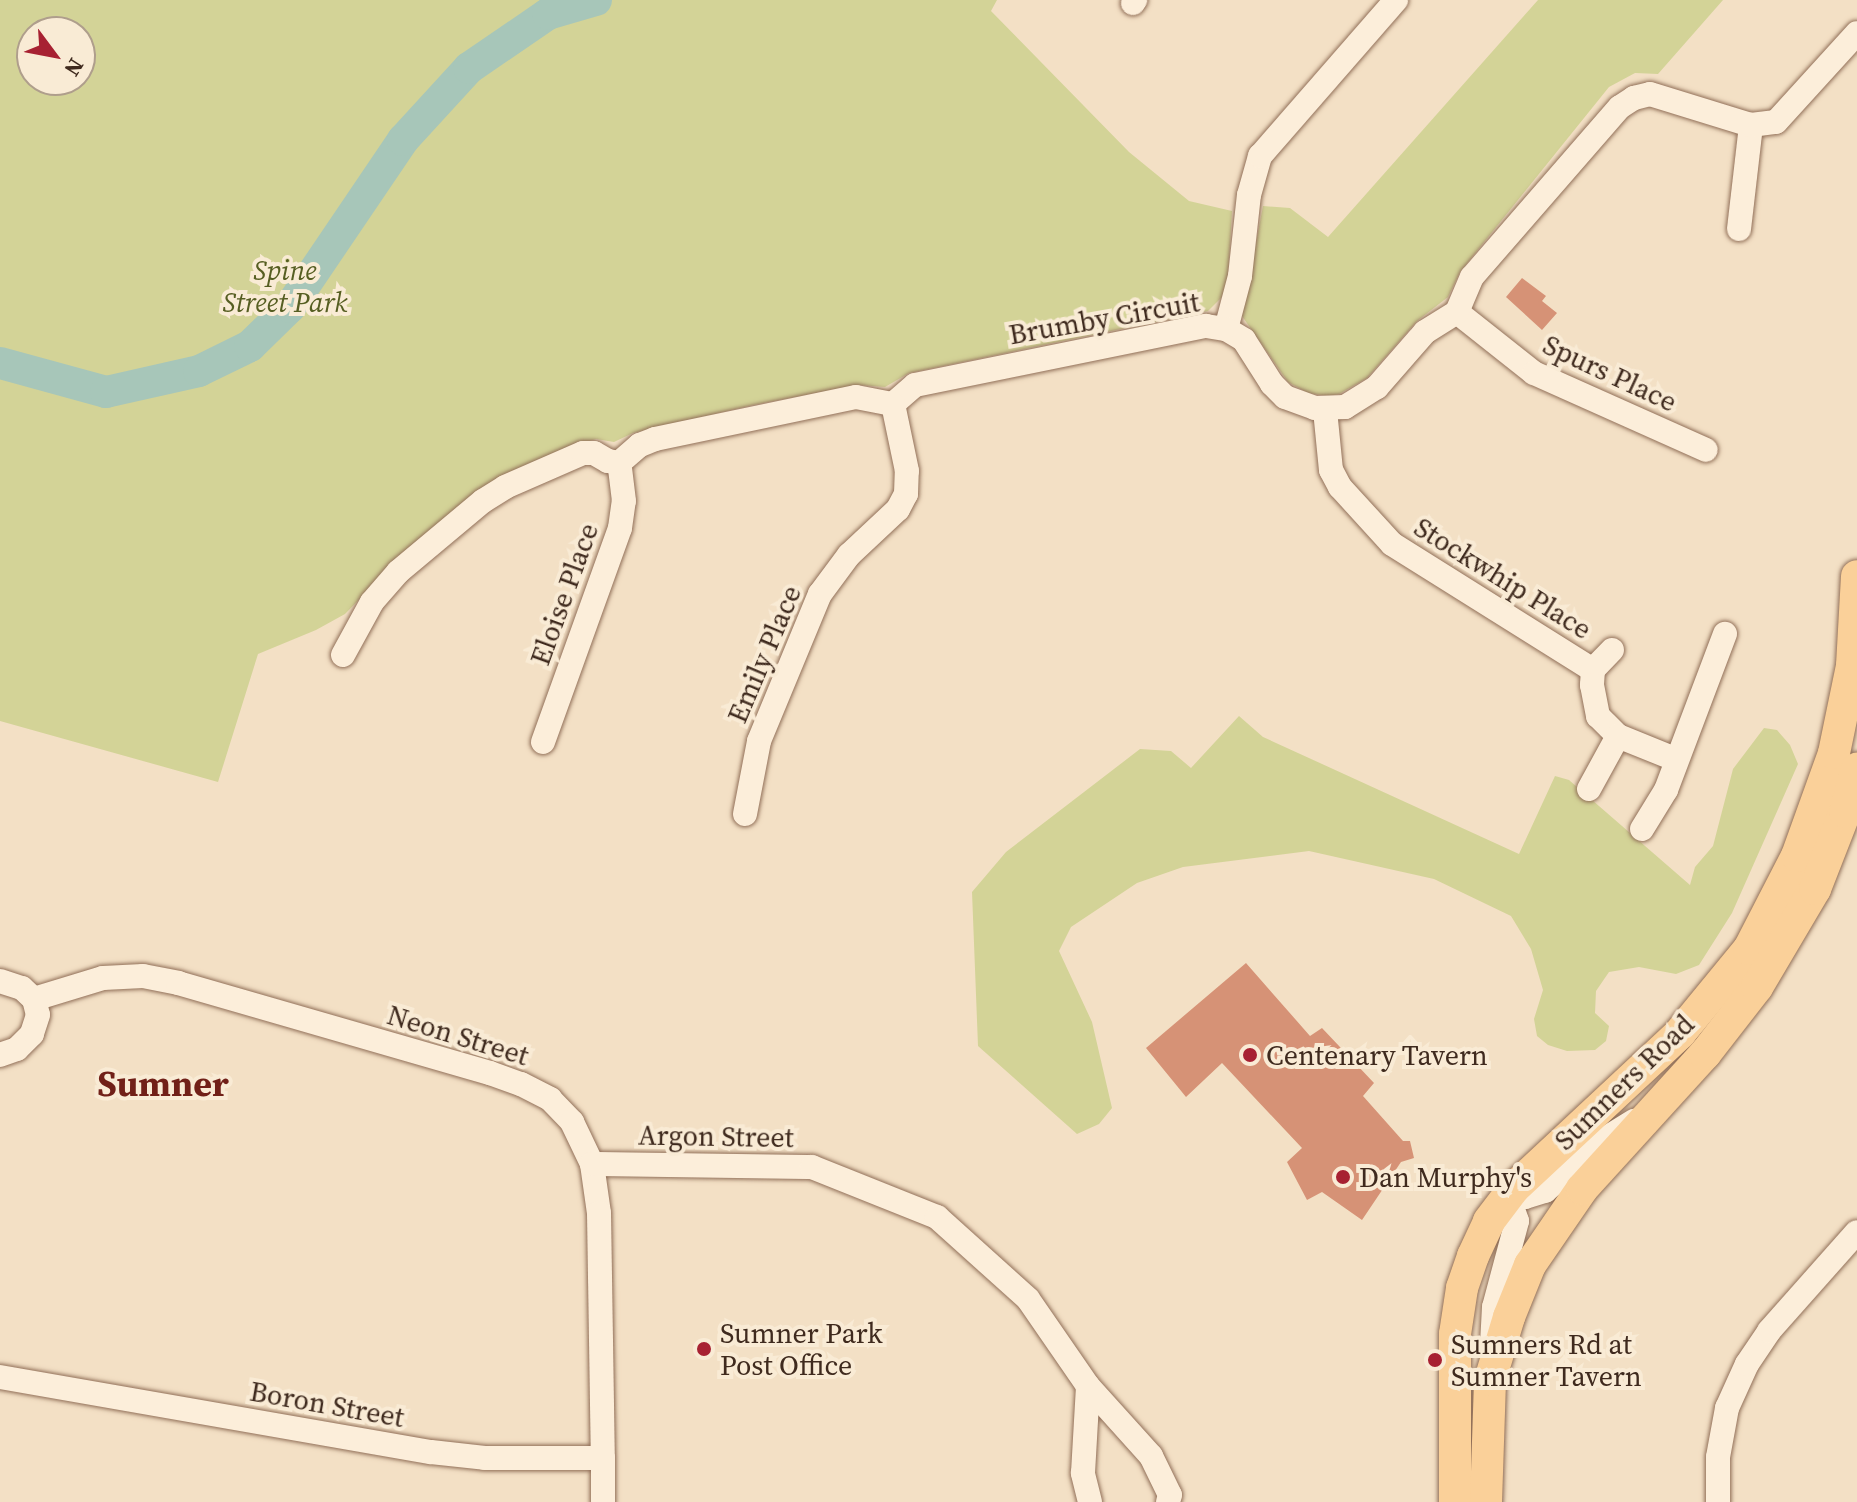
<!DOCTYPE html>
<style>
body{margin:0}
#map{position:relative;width:1857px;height:1502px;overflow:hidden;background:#f3e0c5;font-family:"Source Serif 4",serif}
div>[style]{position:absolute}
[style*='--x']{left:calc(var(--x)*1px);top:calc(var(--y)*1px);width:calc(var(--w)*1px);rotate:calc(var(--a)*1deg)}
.green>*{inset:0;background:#d3d397}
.river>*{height:32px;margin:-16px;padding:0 16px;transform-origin:16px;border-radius:16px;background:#a7c6b9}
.building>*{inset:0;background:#d69276}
.roads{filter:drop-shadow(0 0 2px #916f58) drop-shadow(0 0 2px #916f58)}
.minor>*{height:24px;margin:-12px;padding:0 12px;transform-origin:12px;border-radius:12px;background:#fceeda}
.major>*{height:32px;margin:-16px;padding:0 16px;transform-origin:16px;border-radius:16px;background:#fad099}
.dots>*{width:22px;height:22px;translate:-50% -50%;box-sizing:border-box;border:4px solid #f9ebd5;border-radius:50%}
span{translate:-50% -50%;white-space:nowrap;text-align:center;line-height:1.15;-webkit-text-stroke:8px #f9ebd5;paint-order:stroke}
.park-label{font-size:28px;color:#565e22;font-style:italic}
.street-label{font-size:28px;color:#3f2a1e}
.poi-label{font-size:28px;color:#3f2a1e}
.left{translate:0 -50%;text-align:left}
.district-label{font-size:36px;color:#712018;font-weight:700}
.north{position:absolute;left:16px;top:16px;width:80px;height:80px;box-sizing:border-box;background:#f9ebd5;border:2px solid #af9e8c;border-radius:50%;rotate:122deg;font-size:22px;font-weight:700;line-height:32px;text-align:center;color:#3f2a1e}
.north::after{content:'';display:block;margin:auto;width:28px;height:36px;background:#a72132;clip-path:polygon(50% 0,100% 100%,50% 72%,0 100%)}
</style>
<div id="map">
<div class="green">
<i style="clip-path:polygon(evenodd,0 0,997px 0,991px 11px,1129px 152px,1189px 201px,1232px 211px,1228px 280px,1224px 295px,1208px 311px,909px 373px,885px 387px,859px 385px,753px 405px,633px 433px,614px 442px,596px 439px,576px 445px,384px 574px,345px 614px,316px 630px,258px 654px,218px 782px,0 721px,0 0,32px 32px,80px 32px,80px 80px,32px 80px,32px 32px)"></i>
<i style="clip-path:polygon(1538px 0,1723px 0,1658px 74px,1635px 73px,1609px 87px,1460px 272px,1448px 297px,1417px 321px,1367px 378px,1339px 394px,1328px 396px,1308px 393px,1288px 382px,1242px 316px,1263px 206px,1290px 208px,1328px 237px)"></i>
<i style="clip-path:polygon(1239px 716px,1263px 737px,1519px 854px,1555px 776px,1569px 780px,1690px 885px,1695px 867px,1713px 846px,1733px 769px,1764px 728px,1777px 730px,1790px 745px,1798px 764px,1732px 913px,1699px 965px,1676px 974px,1639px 967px,1609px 972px,1596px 991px,1595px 1013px,1609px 1026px,1606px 1041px,1595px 1050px,1567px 1051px,1548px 1045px,1537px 1036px,1534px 1019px,1543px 990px,1531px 949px,1511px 916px,1434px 879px,1309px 851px,1183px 867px,1137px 883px,1071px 927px,1059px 951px,1092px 1022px,1112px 1108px,1099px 1124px,1077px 1134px,978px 1046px,972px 892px,1006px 852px,1140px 749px,1171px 751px,1191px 768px)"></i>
</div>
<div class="river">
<i style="--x:0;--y:363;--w:110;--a:15.3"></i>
<i style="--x:106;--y:392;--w:95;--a:-12.7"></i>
<i style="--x:199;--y:371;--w:57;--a:-26.1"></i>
<i style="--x:250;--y:346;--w:56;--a:-44.3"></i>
<i style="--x:290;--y:307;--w:202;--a:-55.9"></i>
<i style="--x:403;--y:140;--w:98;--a:-47.5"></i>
<i style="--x:469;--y:68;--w:96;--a:-34.4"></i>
<i style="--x:548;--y:14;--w:50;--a:-16.3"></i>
</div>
<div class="building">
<i style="clip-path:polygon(1522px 278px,1546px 296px,1542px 301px,1557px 313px,1542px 330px,1506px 297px)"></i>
<i style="clip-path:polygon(1246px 963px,1310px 1036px,1322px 1028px,1374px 1083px,1363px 1096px,1403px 1141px,1410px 1141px,1414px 1158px,1401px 1162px,1362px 1220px,1322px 1192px,1307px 1200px,1287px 1162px,1302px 1148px,1222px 1063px,1186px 1097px,1146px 1048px)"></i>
</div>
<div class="roads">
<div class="minor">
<i style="--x:1133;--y:3;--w:4;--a:-56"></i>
<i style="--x:1739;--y:229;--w:105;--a:-83.4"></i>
<i style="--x:1457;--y:312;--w:98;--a:38.4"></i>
<i style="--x:1534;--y:373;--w:188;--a:24.1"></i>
<i style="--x:1226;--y:329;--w:55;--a:-75.2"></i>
<i style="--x:1240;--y:276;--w:81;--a:-83.7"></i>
<i style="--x:1249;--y:195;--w:41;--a:-74.2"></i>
<i style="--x:1260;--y:156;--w:207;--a:-48.9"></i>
<i style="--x:1325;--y:410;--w:60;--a:84.3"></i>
<i style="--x:1331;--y:470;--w:19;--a:62"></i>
<i style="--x:1340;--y:487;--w:77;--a:47.6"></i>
<i style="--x:1392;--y:544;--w:237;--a:32.1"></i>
<i style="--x:1612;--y:650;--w:28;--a:134"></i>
<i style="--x:1593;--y:670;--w:15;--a:94"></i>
<i style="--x:1592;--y:685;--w:32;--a:79"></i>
<i style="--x:1598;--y:716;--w:28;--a:45"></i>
<i style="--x:1618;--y:736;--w:61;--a:22"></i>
<i style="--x:343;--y:655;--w:60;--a:-61.3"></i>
<i style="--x:372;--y:602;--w:40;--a:-49"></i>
<i style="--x:398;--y:572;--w:111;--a:-39.9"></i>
<i style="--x:483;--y:501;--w:26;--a:-32"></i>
<i style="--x:505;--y:487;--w:85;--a:-23.6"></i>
<i style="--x:583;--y:453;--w:11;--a:0"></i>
<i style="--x:594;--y:453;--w:16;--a:30"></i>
<i style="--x:608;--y:461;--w:11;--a:10"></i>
<i style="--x:619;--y:463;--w:28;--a:-41"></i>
<i style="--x:640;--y:445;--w:16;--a:-22"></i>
<i style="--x:655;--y:439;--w:205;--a:-11.8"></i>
<i style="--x:856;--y:397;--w:38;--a:11"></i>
<i style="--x:893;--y:404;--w:29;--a:-41"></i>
<i style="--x:915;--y:385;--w:297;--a:-11.5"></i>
<i style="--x:1206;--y:326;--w:20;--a:9"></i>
<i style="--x:1226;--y:329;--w:21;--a:31"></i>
<i style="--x:1244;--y:340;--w:52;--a:57.5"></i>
<i style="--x:1272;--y:384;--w:18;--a:45"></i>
<i style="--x:1285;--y:397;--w:32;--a:20"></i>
<i style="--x:1315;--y:408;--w:30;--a:-2"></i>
<i style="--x:1345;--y:407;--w:38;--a:-32"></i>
<i style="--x:1377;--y:387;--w:73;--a:-48.9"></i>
<i style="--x:1425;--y:332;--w:38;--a:-32"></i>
<i style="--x:1457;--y:312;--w:38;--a:-67"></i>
<i style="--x:1472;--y:277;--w:225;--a:-49"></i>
<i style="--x:1620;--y:107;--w:17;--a:-33"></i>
<i style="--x:1634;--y:98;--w:16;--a:-14"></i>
<i style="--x:1650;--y:94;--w:106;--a:17.1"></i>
<i style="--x:1751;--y:125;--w:25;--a:-7"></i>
<i style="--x:1776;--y:122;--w:120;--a:-47.7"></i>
<i style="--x:543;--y:742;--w:227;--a:-70.2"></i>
<i style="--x:620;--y:528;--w:27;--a:-82"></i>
<i style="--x:624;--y:501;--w:38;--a:-97"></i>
<i style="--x:1589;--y:789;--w:60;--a:-61.3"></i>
<i style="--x:745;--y:814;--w:74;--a:-79.1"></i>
<i style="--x:759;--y:741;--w:159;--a:-67.5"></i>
<i style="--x:820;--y:594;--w:49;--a:-53.4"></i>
<i style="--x:849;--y:555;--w:67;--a:-43.2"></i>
<i style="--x:898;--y:509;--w:17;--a:-62"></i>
<i style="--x:906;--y:494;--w:23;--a:-88"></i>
<i style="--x:907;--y:471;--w:68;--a:-101.8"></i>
<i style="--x:1642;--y:829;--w:46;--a:-58.4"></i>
<i style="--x:1666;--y:790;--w:167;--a:-69.3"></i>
<i style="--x:0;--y:981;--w:23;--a:18"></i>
<i style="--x:22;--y:988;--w:16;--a:43"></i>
<i style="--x:34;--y:999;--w:16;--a:76"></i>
<i style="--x:38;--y:1015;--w:20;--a:108"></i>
<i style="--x:32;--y:1034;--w:21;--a:135"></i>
<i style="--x:17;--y:1049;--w:18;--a:161"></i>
<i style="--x:34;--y:999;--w:72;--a:-16.9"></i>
<i style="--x:103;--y:978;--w:40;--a:-2.9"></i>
<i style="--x:143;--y:976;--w:36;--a:11"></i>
<i style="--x:178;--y:983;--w:325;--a:16.1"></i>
<i style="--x:490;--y:1073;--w:33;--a:20"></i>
<i style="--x:521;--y:1084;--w:33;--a:27"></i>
<i style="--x:550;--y:1099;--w:32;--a:46"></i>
<i style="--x:572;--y:1122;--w:47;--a:64.5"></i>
<i style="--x:592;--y:1164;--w:49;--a:81.9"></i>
<i style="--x:599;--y:1213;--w:245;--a:89.1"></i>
<i style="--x:592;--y:1164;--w:220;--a:0.8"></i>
<i style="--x:812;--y:1167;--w:135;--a:21.8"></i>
<i style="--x:937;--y:1217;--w:122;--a:42"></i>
<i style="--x:1028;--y:1299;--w:106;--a:55.4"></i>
<i style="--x:1492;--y:1345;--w:38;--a:-87"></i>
<i style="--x:1494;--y:1307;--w:89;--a:-75"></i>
<i style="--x:1517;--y:1221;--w:28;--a:-109"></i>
<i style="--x:1508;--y:1195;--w:17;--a:7"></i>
<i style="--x:1525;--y:1197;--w:21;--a:-17"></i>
<i style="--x:1545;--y:1191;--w:74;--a:-41.7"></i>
<i style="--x:1600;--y:1142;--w:40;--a:-32"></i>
<i style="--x:0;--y:1377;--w:437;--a:9.9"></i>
<i style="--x:431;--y:1452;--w:54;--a:6.3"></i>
<i style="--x:485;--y:1458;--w:118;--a:0"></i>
<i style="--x:603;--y:1458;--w:44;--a:90"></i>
<i style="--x:1090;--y:1502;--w:30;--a:-104"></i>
<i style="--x:1083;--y:1473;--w:87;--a:-86.7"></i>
<i style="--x:1088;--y:1386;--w:94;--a:48"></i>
<i style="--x:1151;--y:1456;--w:43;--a:64"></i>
<i style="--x:1170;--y:1495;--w:7;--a:106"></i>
<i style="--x:1718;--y:1502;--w:45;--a:-90"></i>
<i style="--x:1718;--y:1457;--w:50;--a:-79.6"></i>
<i style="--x:1727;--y:1408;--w:48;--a:-65.6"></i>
<i style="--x:1747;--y:1364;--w:40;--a:-56"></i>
<i style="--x:1769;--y:1331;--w:132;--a:-48.4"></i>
</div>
<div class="major">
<i style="--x:1455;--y:1502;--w:168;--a:-90"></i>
<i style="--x:1455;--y:1334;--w:47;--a:-81.3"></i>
<i style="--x:1462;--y:1288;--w:34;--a:-71"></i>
<i style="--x:1473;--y:1256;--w:38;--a:-65"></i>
<i style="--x:1489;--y:1221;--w:41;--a:-52.9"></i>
<i style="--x:1514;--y:1188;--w:227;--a:-43"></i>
<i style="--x:1680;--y:1033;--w:109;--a:-50.6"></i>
<i style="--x:1749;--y:949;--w:105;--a:-62.7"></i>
<i style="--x:1797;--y:856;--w:109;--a:-70.2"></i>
<i style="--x:1834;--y:753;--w:89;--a:-78.3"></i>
<i style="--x:1852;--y:666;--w:90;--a:-86.8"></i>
<i style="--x:1486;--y:1502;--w:122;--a:-88.1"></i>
<i style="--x:1490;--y:1380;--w:66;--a:-73.2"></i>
<i style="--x:1509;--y:1317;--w:56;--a:-68"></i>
<i style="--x:1530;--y:1265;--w:92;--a:-55.6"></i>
<i style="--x:1582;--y:1189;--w:183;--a:-47.7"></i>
<i style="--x:1705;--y:1054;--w:85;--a:-52.2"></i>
<i style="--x:1757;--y:987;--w:114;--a:-59.4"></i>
<i style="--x:1815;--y:889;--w:83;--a:-68.7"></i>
<i style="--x:1845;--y:812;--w:45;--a:-74.4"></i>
</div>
</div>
<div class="dots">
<i style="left:1250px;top:1055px;background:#a72132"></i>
<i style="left:1343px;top:1177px;background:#a72132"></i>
<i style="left:704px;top:1349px;background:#a72132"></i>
<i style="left:1435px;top:1360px;background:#a72132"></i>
</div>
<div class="park-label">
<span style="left:285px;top:286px">Spine<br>Street Park</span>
</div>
<div class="street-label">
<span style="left:1104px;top:318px;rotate:-10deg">Brumby Circuit</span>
<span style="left:1610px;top:373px;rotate:25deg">Spurs Place</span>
<span style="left:1503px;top:578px;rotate:32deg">Stockwhip Place</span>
<span style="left:564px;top:594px;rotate:-70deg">Eloise Place</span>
<span style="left:764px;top:654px;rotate:-67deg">Emily Place</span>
<span style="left:458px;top:1035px;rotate:17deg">Neon Street</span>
<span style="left:1624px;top:1082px;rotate:-44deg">Sumners Road</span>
<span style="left:716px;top:1136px;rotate:1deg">Argon Street</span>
<span style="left:327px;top:1404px;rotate:10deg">Boron Street</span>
</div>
<div class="poi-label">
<span class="left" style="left:1266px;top:1055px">Centenary Tavern</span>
<span class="left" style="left:1359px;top:1177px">Dan Murphy's</span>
<span class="left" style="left:720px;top:1349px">Sumner Park<br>Post Office</span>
<span class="left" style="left:1451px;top:1360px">Sumners Rd at<br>Sumner Tavern</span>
</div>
<div class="district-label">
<span style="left:163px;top:1084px">Sumner</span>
</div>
<div class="north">N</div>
</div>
